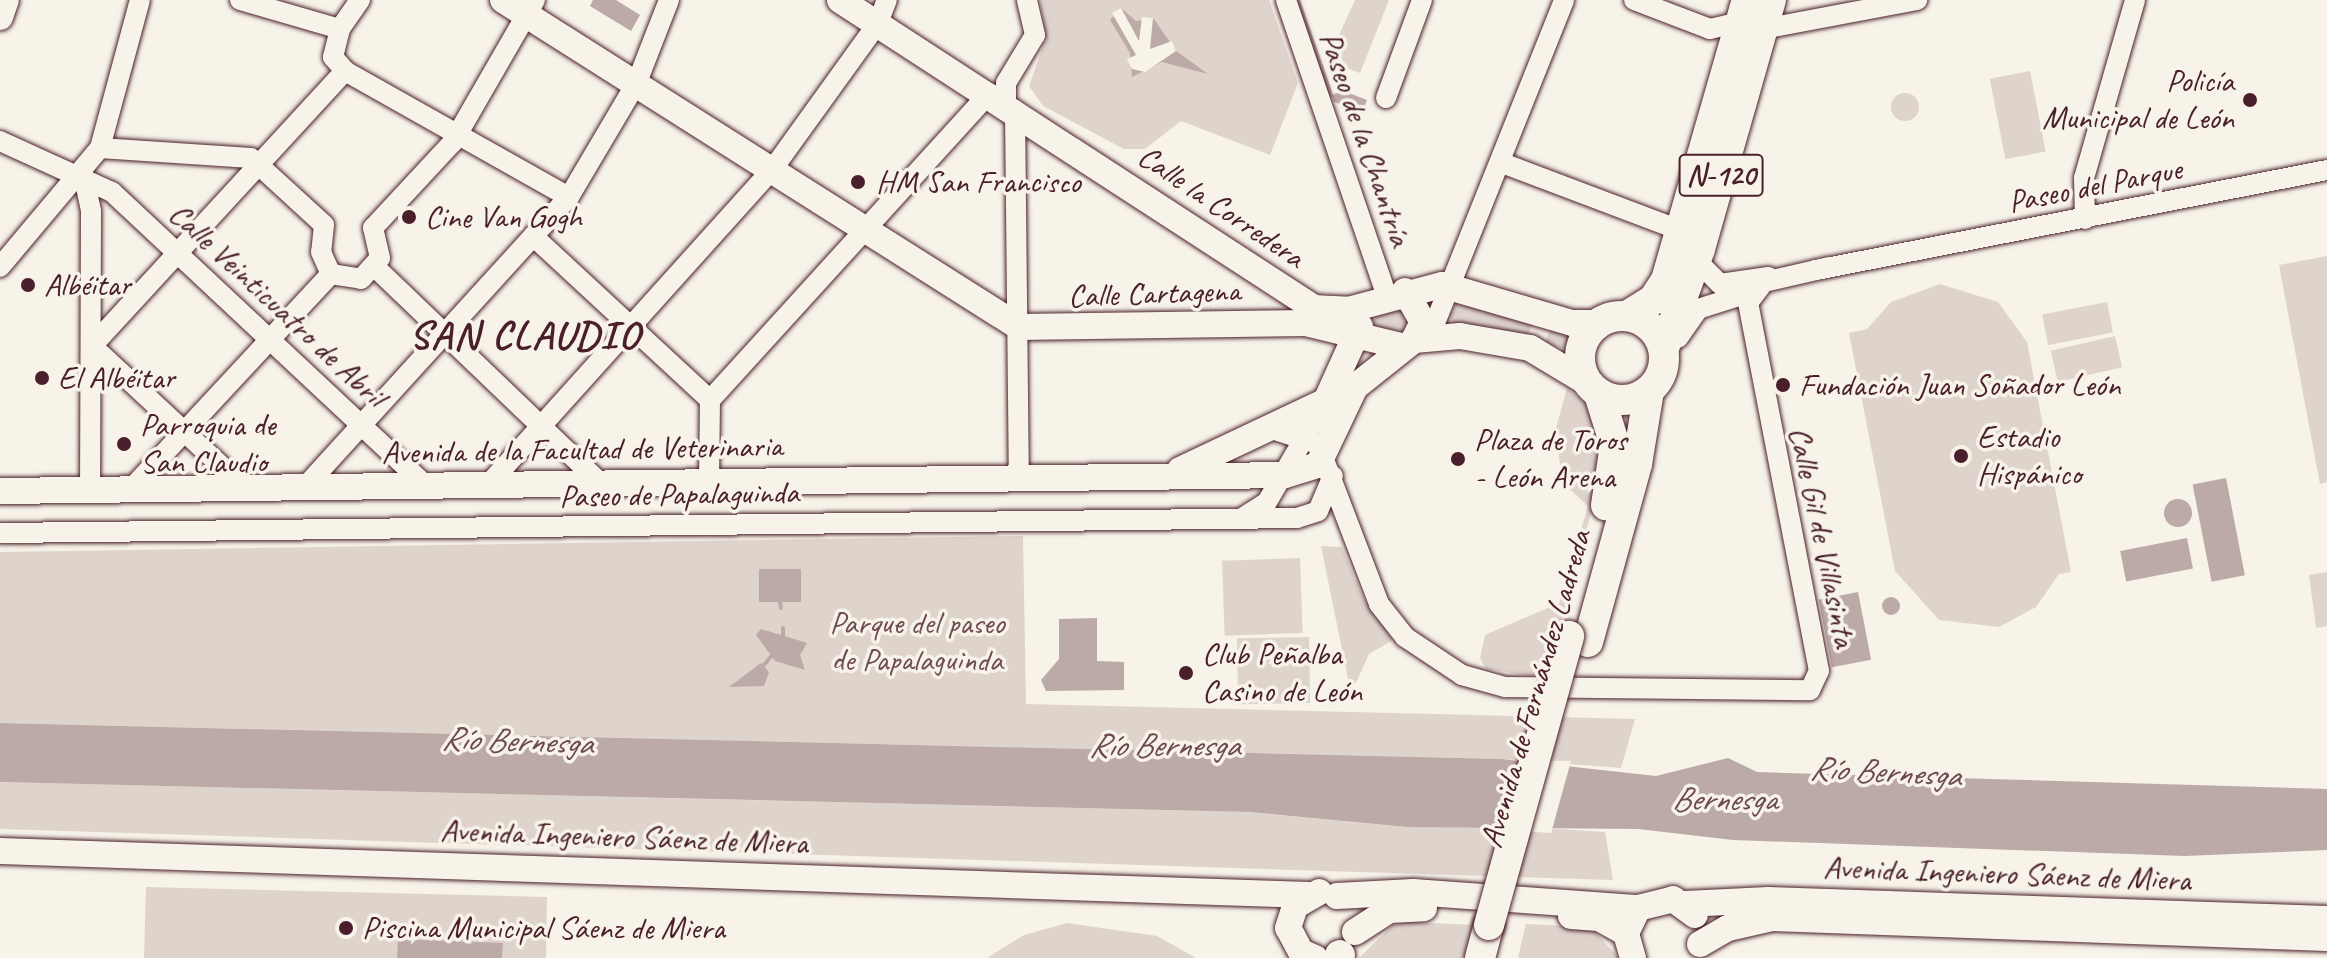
<!DOCTYPE html>
<meta charset="utf-8">
<style>
body{margin:0}
#map{position:relative;width:2327px;height:958px;overflow:hidden;background:#f7f3e8;font-family:Caveat,sans-serif}
div>[style]{position:absolute}
[style*='--x']{left:calc(var(--x)*1px);top:calc(var(--y)*1px);width:calc(var(--w)*1px);rotate:calc(var(--a)*1deg)}
.green>*{inset:0;background:#ded4cc;transform-origin:0 0}
.round{border-radius:50%}
.water>*{inset:0;background:#bcaaa7;transform-origin:0 0}
.pier>*{inset:0;background:#f7f3e8}
.stream>*{height:4px;margin:-2px;padding:0 2px;transform-origin:2px;border-radius:2px;background:#bcaaa7}
.roads{filter:drop-shadow(0 0 2px #4a1f2b) drop-shadow(0 0 2px #4a1f2b)}
.minor>*{height:20px;margin:-10px;padding:0 10px;transform-origin:10px;border-radius:10px;background:#f7f3e8}
.major>*{height:26px;margin:-13px;padding:0 13px;transform-origin:13px;border-radius:13px;background:#f7f3e8}
.highway>*{height:30px;margin:-15px;padding:0 15px;transform-origin:15px;border-radius:15px;background:#f7f3e8}
.highway>.ring{margin:-15px;padding:0;box-sizing:content-box;background:none;border:30px solid #f7f3e8;border-radius:50%}
.bridges{filter:drop-shadow(0 0 2px #4a1f2b) drop-shadow(0 0 2px #4a1f2b)}
.highway-bridge>*{height:30px;margin:-15px;padding:0 15px;transform-origin:15px;border-radius:15px;background:#f7f3e8}
.dots>*{width:22px;height:22px;translate:-50% -50%;box-sizing:border-box;border:4px solid #f7f3e8;border-radius:50%}
span{translate:-50% -50%;white-space:nowrap;text-align:center;line-height:1.15;-webkit-text-stroke:7px #f7f3e8;paint-order:stroke}
.shield-label span{padding:2px 6px;background:#f7f3e8;border:2px solid;border-radius:6px;-webkit-text-stroke-width:0}
.shield-label{font-size:30px;color:#4a1f2b;font-weight:700}
.poi-label{font-size:32px;color:#4a1f2b}
.right{translate:-100% -50%;text-align:right}
.left{translate:0 -50%;text-align:left}
.street-label{font-size:32px;color:#4a1f2b}
.park-label{font-size:32px;color:#6f4c53}
.water-label{font-size:34px;color:#6c4950;font-style:italic}
.district-label{font-size:40px;color:#4a1f2b;font-weight:700;letter-spacing:2px}
</style>
<div id="map">
<div class="green">
<i style="clip-path:polygon(1040px 0,1269px 0,1298px 83px,1270px 155px,1181px 121px,1145px 149px,1124px 149px,1043px 106px,1029px 86px,1046px 38px)"></i>
<i style="clip-path:polygon(1355px 0,1389px 0,1360px 73px,1346px 68px,1335px 44px)"></i>
<i style="left:2030px;top:71px;width:82px;height:41px;rotate:79deg"></i>
<i class="round" style="left:1891px;top:93px;width:28px;height:28px"></i>
<i style="clip-path:polygon(2327px 256px,2327px 482px,2320px 484px,2279px 265px)"></i>
<i style="clip-path:polygon(1940px 284px,1998px 302px,2027px 342px,2071px 572px,2059px 574px,2036px 607px,1999px 627px,1939px 620px,1895px 571px,1849px 333px,1867px 329px,1891px 302px)"></i>
<i style="clip-path:polygon(1460px 297px,1535px 318px,1527px 337px,1455px 327px,1450px 316px)"></i>
<i style="left:2107px;top:302px;width:31px;height:66px;rotate:79deg"></i>
<i style="clip-path:polygon(1410px 306px,1409px 331px,1368px 328px,1379px 315px)"></i>
<i style="clip-path:polygon(1552px 325px,1576px 330px,1569px 351px,1545px 342px)"></i>
<i style="left:2115px;top:336px;width:32px;height:66px;rotate:77deg"></i>
<i style="clip-path:polygon(1567px 388px,1594px 411px,1602px 474px,1545px 678px,1486px 669px,1480px 658px,1485px 635px,1559px 603px,1588px 506px,1562px 482px,1556px 428px)"></i>
<i style="clip-path:polygon(1023px 536px,1026px 704px,1635px 719px,1621px 768px,1502px 759px,0 723px,0 552px)"></i>
<i style="clip-path:polygon(1321px 546px,1342px 547px,1363px 598px,1393px 640px,1369px 654px,1356px 683px,1349px 684px)"></i>
<i style="left:1300px;top:558px;width:75px;height:78px;rotate:88deg"></i>
<i style="clip-path:polygon(2327px 572px,2327px 626px,2316px 628px,2309px 575px)"></i>
<i style="left:1309px;top:637px;width:66px;height:72px;rotate:89deg"></i>
<i style="clip-path:polygon(0 782px,1246px 812px,1407px 827px,1479px 824px,1605px 832px,1613px 880px,0 829px)"></i>
<i style="clip-path:polygon(146px 887px,547px 897px,546px 958px,144px 958px)"></i>
<i style="clip-path:polygon(1067px 923px,1157px 936px,1196px 958px,987px 958px,1024px 935px)"></i>
<i style="clip-path:polygon(1526px 924px,1590px 927px,1619px 958px,1518px 958px)"></i>
<i style="clip-path:polygon(1393px 925px,1407px 922px,1477px 925px,1466px 958px,1359px 958px)"></i>
</div>
<div class="water">
<i style="clip-path:polygon(593px 0,616px 0,640px 15px,631px 31px,590px 6px)"></i>
<i style="clip-path:polygon(1121px 8px,1136px 21px,1154px 19px,1176px 51px,1208px 74px,1162px 62px,1132px 77px,1130px 53px,1110px 20px)"></i>
<i style="clip-path:polygon(1344px 91px,1367px 100px,1363px 111px,1334px 102px,1331px 95px)"></i>
<i style="left:2226px;top:478px;width:99px;height:34px;rotate:79deg"></i>
<i class="round" style="left:2164px;top:499px;width:28px;height:28px"></i>
<i style="left:2187px;top:538px;width:31px;height:68px;rotate:79deg"></i>
<i style="left:759px;top:569px;width:42px;height:33px"></i>
<i style="left:1858px;top:592px;width:69px;height:40px;rotate:79deg"></i>
<i class="round" style="left:1882px;top:597px;width:18px;height:18px"></i>
<i style="clip-path:polygon(1097px 618px,1097px 661px,1124px 662px,1124px 690px,1046px 691px,1041px 680px,1059px 659px,1059px 619px)"></i>
<i style="clip-path:polygon(761px 629px,807px 643px,800px 655px,805px 670px,775px 661px,756px 635px)"></i>
<i style="clip-path:polygon(761px 663px,769px 672px,764px 686px,729px 687px)"></i>
<i style="clip-path:polygon(0 723px,1502px 759px,1656px 776px,1728px 758px,1757px 772px,2327px 789px,2327px 850px,2185px 856px,1733px 840px,1638px 829px,1407px 827px,1249px 812px,0 782px)"></i>
<i style="clip-path:polygon(398px 939px,503px 943px,502px 958px,397px 958px)"></i>
</div>
<div class="pier">
<i style="clip-path:polygon(1121px 8px,1139px 41px,1142px 17px,1153px 18px,1150px 49px,1172px 41px,1176px 51px,1145px 72px,1132px 69px,1127px 59px,1136px 55px,1112px 13px)"></i>
<i style="clip-path:polygon(1534px 760px,1571px 761px,1551px 833px,1503px 830px)"></i>
</div>
<div class="stream">
<i style="--x:1298;--y:0;--w:101;--a:70.8"></i>
<i style="--x:780;--y:602;--w:6;--a:81"></i>
<i style="--x:783;--y:638;--w:10;--a:-90"></i>
<i style="--x:764;--y:665;--w:13;--a:-51"></i>
</div>
<div class="roads">
<div class="minor">
<i style="--x:240;--y:0;--w:104;--a:16.2"></i>
<i style="--x:360;--y:0;--w:35;--a:125"></i>
<i style="--x:340;--y:29;--w:29;--a:104"></i>
<i style="--x:333;--y:57;--w:18;--a:49"></i>
<i style="--x:345;--y:71;--w:257;--a:29.4"></i>
<i style="--x:1286;--y:0;--w:314;--a:71.2"></i>
<i style="--x:1634;--y:0;--w:81;--a:20.9"></i>
<i style="--x:1710;--y:29;--w:32;--a:-13"></i>
<i style="--x:1763;--y:29;--w:157;--a:-10.7"></i>
<i style="--x:1386;--y:98;--w:104;--a:-69.8"></i>
<i style="--x:1006;--y:104;--w:21;--a:-90"></i>
<i style="--x:1006;--y:83;--w:56;--a:-58.9"></i>
<i style="--x:1035;--y:35;--w:36;--a:-103"></i>
<i style="--x:1015;--y:110;--w:368;--a:89.4"></i>
<i style="--x:0;--y:141;--w:123;--a:24.5"></i>
<i style="--x:112;--y:192;--w:430;--a:43.1"></i>
<i style="--x:100;--y:148;--w:151;--a:3.8"></i>
<i style="--x:251;--y:158;--w:99;--a:42.5"></i>
<i style="--x:324;--y:225;--w:27;--a:96"></i>
<i style="--x:321;--y:252;--w:24;--a:66"></i>
<i style="--x:331;--y:274;--w:30;--a:9"></i>
<i style="--x:361;--y:279;--w:28;--a:-48"></i>
<i style="--x:380;--y:258;--w:31;--a:-103"></i>
<i style="--x:373;--y:228;--w:117;--a:-47.1"></i>
<i style="--x:453;--y:142;--w:164;--a:-60"></i>
<i style="--x:1502;--y:163;--w:192;--a:20.7"></i>
<i style="--x:83;--y:173;--w:39;--a:78"></i>
<i style="--x:91;--y:211;--w:279;--a:90.2"></i>
<i style="--x:2085;--y:219;--w:41;--a:-91.4"></i>
<i style="--x:2084;--y:178;--w:185;--a:-74"></i>
<i style="--x:533;--y:236;--w:241;--a:42.8"></i>
<i style="--x:1696;--y:260;--w:34;--a:45"></i>
<i style="--x:1720;--y:284;--w:49;--a:-8.3"></i>
<i style="--x:0;--y:267;--w:155;--a:-50"></i>
<i style="--x:100;--y:148;--w:153;--a:-74.9"></i>
<i style="--x:376;--y:268;--w:310;--a:43.8"></i>
<i style="--x:1816;--y:270;--w:521;--a:-11.07"></i>
<i style="--x:1429;--y:338;--w:364;--a:-68.2"></i>
<i style="--x:1678;--y:338;--w:35;--a:-55"></i>
<i style="--x:1698;--y:309;--w:52;--a:-17.7"></i>
<i style="--x:1275;--y:430;--w:45;--a:18"></i>
<i style="--x:1318;--y:444;--w:171;--a:69.1"></i>
<i style="--x:1379;--y:604;--w:42;--a:51.8"></i>
<i style="--x:1405;--y:637;--w:69;--a:33.7"></i>
<i style="--x:1462;--y:675;--w:45;--a:15.6"></i>
<i style="--x:1505;--y:687;--w:305;--a:0.6"></i>
<i style="--x:1810;--y:690;--w:21;--a:-65"></i>
<i style="--x:1819;--y:671;--w:375;--a:-100.9"></i>
<i style="--x:1748;--y:303;--w:26;--a:-53"></i>
<i style="--x:1764;--y:282;--w:67;--a:-13"></i>
<i style="--x:709;--y:482;--w:82;--a:-89.3"></i>
<i style="--x:710;--y:400;--w:415;--a:-47.7"></i>
<i style="--x:488;--y:485;--w:424;--a:-48"></i>
<i style="--x:772;--y:170;--w:181;--a:-54.2"></i>
<i style="--x:878;--y:23;--w:25;--a:-69"></i>
<i style="--x:305;--y:487;--w:392;--a:-47.7"></i>
<i style="--x:569;--y:197;--w:134;--a:-59.4"></i>
<i style="--x:637;--y:82;--w:88;--a:-68.7"></i>
<i style="--x:245;--y:488;--w:209;--a:-137.1"></i>
<i style="--x:92;--y:346;--w:374;--a:-47.4"></i>
<i style="--x:131;--y:489;--w:294;--a:-47.1"></i>
<i style="--x:1244;--y:517;--w:27;--a:-33"></i>
<i style="--x:1267;--y:502;--w:117;--a:-59.7"></i>
<i style="--x:0;--y:533;--w:1297;--a:-0.66"></i>
<i style="--x:1297;--y:518;--w:22;--a:-18"></i>
<i style="--x:1318;--y:511;--w:38;--a:-67"></i>
</div>
<div class="major">
<i style="--x:503;--y:0;--w:611;--a:32.36"></i>
<i style="--x:1019;--y:327;--w:287;--a:-0.8"></i>
<i style="--x:1306;--y:323;--w:97;--a:13.7"></i>
<i style="--x:840;--y:0;--w:565;--a:33.02"></i>
<i style="--x:1314;--y:308;--w:34;--a:3"></i>
<i style="--x:1348;--y:310;--w:97;--a:-14.9"></i>
<i style="--x:1442;--y:285;--w:135;--a:16.3"></i>
<i style="--x:1572;--y:323;--w:29;--a:0"></i>
<i style="--x:0;--y:17;--w:18;--a:-71"></i>
<i style="--x:1405;--y:291;--w:36;--a:60"></i>
<i style="--x:1423;--y:322;--w:20;--a:117"></i>
<i style="--x:1180;--y:470;--w:161;--a:-25.3"></i>
<i style="--x:1326;--y:401;--w:82;--a:-65.6"></i>
<i style="--x:0;--y:491;--w:1285;--a:-0.71"></i>
<i style="--x:1285;--y:475;--w:34;--a:-17"></i>
<i style="--x:1318;--y:465;--w:86;--a:-64.6"></i>
<i style="--x:1355;--y:387;--w:75;--a:-38.5"></i>
<i style="--x:1414;--y:340;--w:46;--a:-5"></i>
<i style="--x:1460;--y:336;--w:71;--a:9.7"></i>
<i style="--x:1530;--y:348;--w:68;--a:31.1"></i>
<i style="--x:0;--y:851;--w:1309;--a:1.93"></i>
<i style="--x:1337;--y:896;--w:76;--a:-3"></i>
<i style="--x:1413;--y:892;--w:226;--a:4.1"></i>
<i style="--x:1685;--y:904;--w:83;--a:-2.8"></i>
<i style="--x:1768;--y:900;--w:559;--a:1.95"></i>
<i style="--x:1571;--y:916;--w:28;--a:4"></i>
<i style="--x:1599;--y:918;--w:31;--a:29"></i>
<i style="--x:1355;--y:932;--w:40;--a:-32.9"></i>
<i style="--x:1389;--y:910;--w:35;--a:-3"></i>
<i style="--x:1700;--y:944;--w:32;--a:-30"></i>
<i style="--x:1728;--y:928;--w:45;--a:-12.8"></i>
<i style="--x:1772;--y:918;--w:555;--a:2.06"></i>
<i style="--x:1315;--y:958;--w:15;--a:-157"></i>
<i style="--x:1301;--y:952;--w:27;--a:-118"></i>
<i style="--x:1288;--y:928;--w:23;--a:-72"></i>
<i style="--x:1295;--y:906;--w:28;--a:-30"></i>
<i style="--x:1633;--y:958;--w:26;--a:-106"></i>
<i style="--x:1626;--y:933;--w:28;--a:-64"></i>
<i style="--x:1638;--y:908;--w:36;--a:-14"></i>
<i style="--x:1673;--y:899;--w:27;--a:36"></i>
</div>
<div class="highway">
<i class="ring" style="left:1580px;top:316px;width:54px;height:54px"></i>
<i style="--x:1627;--y:316;--w:31;--a:-32"></i>
<i style="--x:1653;--y:300;--w:24;--a:-57"></i>
<i style="--x:1666;--y:280;--w:291;--a:-73.9"></i>
<i style="--x:1664;--y:348;--w:105;--a:-70"></i>
<i style="--x:1700;--y:249;--w:259;--a:-74.1"></i>
<i style="--x:1599;--y:394;--w:53;--a:72.6"></i>
<i style="--x:1615;--y:445;--w:61;--a:98.5"></i>
<i style="--x:1588;--y:642;--w:185;--a:-74.6"></i>
<i style="--x:1637;--y:464;--w:74;--a:-80.7"></i>
<i style="--x:1305;--y:956;--w:2;--a:63"></i>
<i style="--x:1339;--y:958;--w:3;--a:-72"></i>
<i style="--x:1480;--y:958;--w:34;--a:-75"></i>
</div>
</div>
<div class="bridges">
<div class="highway-bridge">
<i style="--x:1489;--y:925;--w:300;--a:-74.5"></i>
</div>
</div>
<div class="dots">
<i style="left:2250px;top:100px;background:#4a1f2b"></i>
<i style="left:858px;top:182px;background:#4a1f2b"></i>
<i style="left:409px;top:217px;background:#4a1f2b"></i>
<i style="left:28px;top:285px;background:#4a1f2b"></i>
<i style="left:42px;top:378px;background:#4a1f2b"></i>
<i style="left:1783px;top:385px;background:#4a1f2b"></i>
<i style="left:124px;top:444px;background:#4a1f2b"></i>
<i style="left:1961px;top:456px;background:#4a1f2b"></i>
<i style="left:1458px;top:459px;background:#4a1f2b"></i>
<i style="left:1186px;top:673px;background:#4a1f2b"></i>
<i style="left:346px;top:928px;background:#4a1f2b"></i>
</div>
<div class="shield-label">
<span style="left:1721px;top:175px">N-120</span>
</div>
<div class="poi-label">
<span class="right" style="left:2234px;top:100px">Policía<br>Municipal de León</span>
<span class="left" style="left:876px;top:182px">HM San Francisco</span>
<span class="left" style="left:425px;top:217px">Cine Van Gogh</span>
<span class="left" style="left:44px;top:285px">Albéitar</span>
<span class="left" style="left:58px;top:378px">El Albéitar</span>
<span class="left" style="left:1799px;top:385px">Fundación Juan Soñador León</span>
<span class="left" style="left:140px;top:444px">Parroquia de<br>San Claudio</span>
<span class="left" style="left:1977px;top:456px">Estadio<br>Hispánico</span>
<span class="left" style="left:1474px;top:459px">Plaza de Toros<br>- León Arena</span>
<span class="left" style="left:1202px;top:673px">Club Peñalba<br>Casino de León</span>
<span class="left" style="left:362px;top:928px">Piscina Municipal Sáenz de Miera</span>
</div>
<div class="street-label">
<span style="left:1365px;top:139px;rotate:71deg">Paseo de la Chantría</span>
<span style="left:2095px;top:186px;rotate:-11deg">Paseo del Parque</span>
<span style="left:1221px;top:207px;rotate:34deg">Calle la Corredera</span>
<span style="left:1154px;top:294px;rotate:-2deg">Calle Cartagena</span>
<span style="left:277px;top:305px;rotate:43deg">Calle Veinticuatro de Abril</span>
<span style="left:582px;top:450px;rotate:-1deg">Avenida de la Facultad de Veterinaria</span>
<span style="left:679px;top:495px;rotate:-1deg">Paseo de Papalaguinda</span>
<span style="left:1822px;top:537px;rotate:78deg">Calle Gil de Villasinta</span>
<span style="left:1536px;top:689px;rotate:-74deg">Avenida de Fernández Ladreda</span>
<span style="left:624px;top:837px;rotate:2deg">Avenida Ingeniero Sáenz de Miera</span>
<span style="left:2007px;top:874px;rotate:2deg">Avenida Ingeniero Sáenz de Miera</span>
</div>
<div class="park-label">
<span style="left:917px;top:642px">Parque del paseo<br>de Papalaguinda</span>
</div>
<div class="water-label">
<span style="left:517px;top:740px;rotate:2deg">Río Bernesga</span>
<span style="left:1164px;top:745px">Río Bernesga</span>
<span style="left:1885px;top:771px;rotate:3deg">Río Bernesga</span>
<span style="left:1724px;top:799px">Bernesga</span>
</div>
<div class="district-label">
<span style="left:525px;top:335px">SAN CLAUDIO</span>
</div>
</div>
